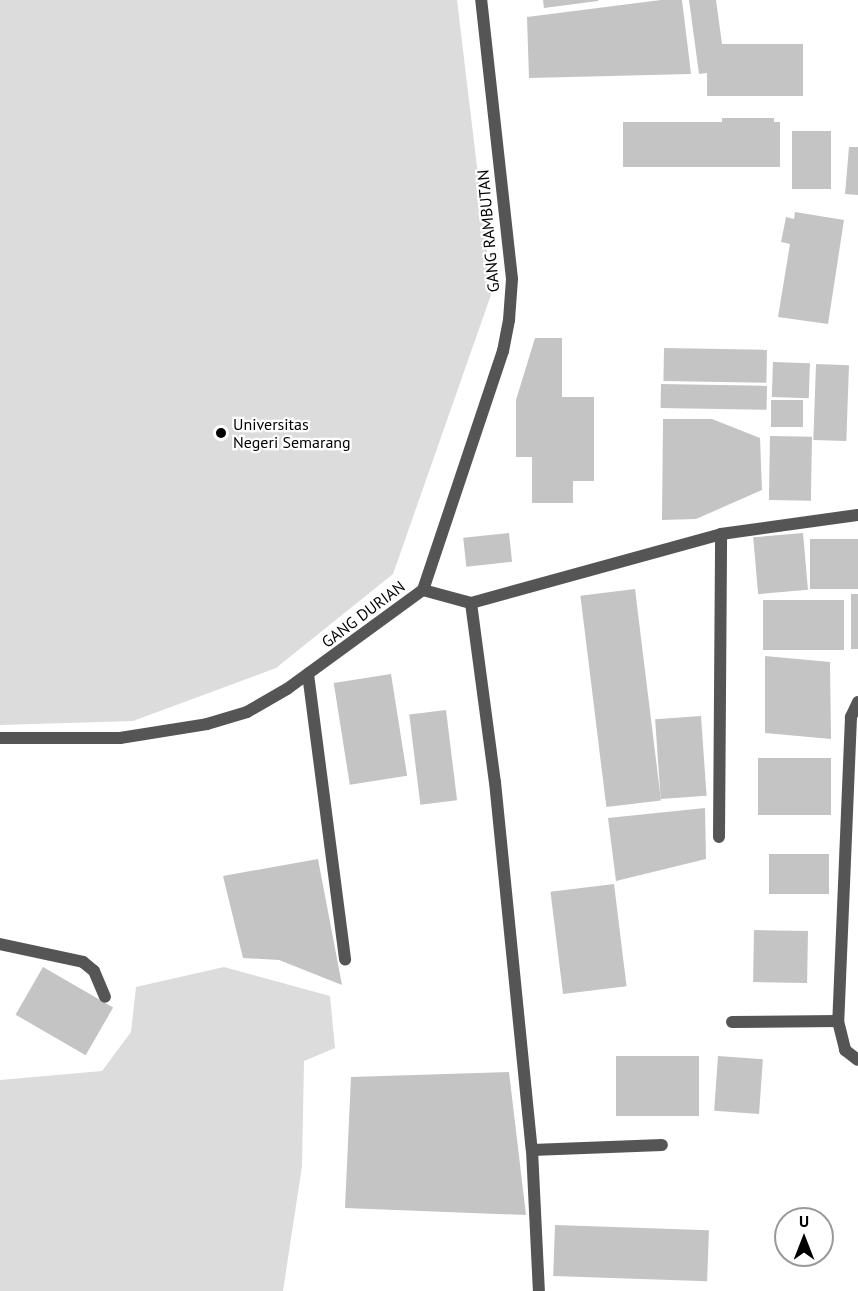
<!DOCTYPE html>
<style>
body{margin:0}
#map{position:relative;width:858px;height:1291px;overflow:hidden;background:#fff;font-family:"PT Sans",sans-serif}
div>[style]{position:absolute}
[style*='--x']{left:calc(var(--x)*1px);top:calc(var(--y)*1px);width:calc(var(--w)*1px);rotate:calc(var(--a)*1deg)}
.green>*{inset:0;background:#dcdcdc}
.building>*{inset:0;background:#c4c4c4;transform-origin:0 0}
.lane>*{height:12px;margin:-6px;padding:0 6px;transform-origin:6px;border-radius:6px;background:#555}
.street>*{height:12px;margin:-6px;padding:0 6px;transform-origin:6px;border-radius:6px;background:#555}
.dots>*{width:16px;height:16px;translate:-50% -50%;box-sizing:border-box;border:3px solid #fff;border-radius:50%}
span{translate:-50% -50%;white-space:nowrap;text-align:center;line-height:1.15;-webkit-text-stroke:4.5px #fff;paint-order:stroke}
.street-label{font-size:16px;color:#000}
.poi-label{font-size:16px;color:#000}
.left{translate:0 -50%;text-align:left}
.north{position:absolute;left:774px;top:1207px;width:60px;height:60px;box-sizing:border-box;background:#fff;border:2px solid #999;border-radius:50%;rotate:0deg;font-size:16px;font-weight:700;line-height:24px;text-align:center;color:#000}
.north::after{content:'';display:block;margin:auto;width:21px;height:27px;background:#000;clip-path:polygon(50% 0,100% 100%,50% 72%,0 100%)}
</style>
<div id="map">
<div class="green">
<i style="clip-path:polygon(0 0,457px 0,492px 292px,393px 574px,276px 668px,133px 721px,0 725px)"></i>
<i style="clip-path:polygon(224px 967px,330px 996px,335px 1048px,304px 1061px,302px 1166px,283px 1291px,0 1291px,0 1080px,102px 1071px,131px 1032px,136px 987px)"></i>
</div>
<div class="building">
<i style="clip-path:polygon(543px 0,598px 0,598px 1px,544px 8px)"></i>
<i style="clip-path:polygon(661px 0,682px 0,691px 74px,529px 78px,527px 17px)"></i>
<i style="clip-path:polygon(689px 0,716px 0,722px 44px,803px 44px,803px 96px,707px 96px,707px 73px,699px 74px)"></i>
<i style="clip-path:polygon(722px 118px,774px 118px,774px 122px,780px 122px,780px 167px,623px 167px,623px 122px,722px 122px)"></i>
<i style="left:792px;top:131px;width:39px;height:58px"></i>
<i style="clip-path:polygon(849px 147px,858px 147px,858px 195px,845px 194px)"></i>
<i style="clip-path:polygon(795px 212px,844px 220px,828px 324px,778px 317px,790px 244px,781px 242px,786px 217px,794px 219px)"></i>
<i style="clip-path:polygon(535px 338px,562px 338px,562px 397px,594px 397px,594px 481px,573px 481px,573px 503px,532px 503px,532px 457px,516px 457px,516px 400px)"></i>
<i style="left:664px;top:348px;width:103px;height:33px;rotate:1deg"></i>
<i style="left:773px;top:362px;width:37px;height:35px;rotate:2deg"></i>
<i style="left:816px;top:364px;width:33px;height:76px;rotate:2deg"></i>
<i style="left:661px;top:384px;width:106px;height:24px;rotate:1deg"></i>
<i style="left:771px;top:400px;width:32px;height:27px"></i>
<i style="clip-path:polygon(663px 419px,712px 419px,760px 438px,762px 490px,696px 519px,662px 520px)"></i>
<i style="left:770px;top:436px;width:42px;height:64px;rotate:1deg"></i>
<i style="left:509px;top:533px;width:29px;height:46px;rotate:84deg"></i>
<i style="left:803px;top:533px;width:57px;height:50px;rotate:85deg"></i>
<i style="left:858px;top:539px;width:50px;height:48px;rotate:90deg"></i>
<i style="left:635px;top:589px;width:213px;height:55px;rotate:83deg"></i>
<i style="left:851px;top:594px;width:7px;height:55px"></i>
<i style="left:844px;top:600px;width:50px;height:81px;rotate:90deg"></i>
<i style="clip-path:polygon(765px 656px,830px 662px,831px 739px,765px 733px)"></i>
<i style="left:391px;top:674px;width:103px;height:58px;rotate:81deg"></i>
<i style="left:446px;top:710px;width:91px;height:37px;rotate:83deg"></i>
<i style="left:701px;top:716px;width:80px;height:46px;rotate:86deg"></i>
<i style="left:831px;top:758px;width:57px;height:73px;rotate:90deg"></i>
<i style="clip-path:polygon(705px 808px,706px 859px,616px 881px,608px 818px)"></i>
<i style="left:829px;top:854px;width:40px;height:60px;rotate:90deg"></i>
<i style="clip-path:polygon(318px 859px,342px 985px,279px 960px,243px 958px,223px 876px)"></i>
<i style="left:614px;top:884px;width:103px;height:64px;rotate:83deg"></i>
<i style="left:754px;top:930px;width:54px;height:52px;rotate:1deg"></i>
<i style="left:43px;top:967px;width:81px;height:55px;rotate:30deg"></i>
<i style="left:616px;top:1056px;width:83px;height:60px"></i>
<i style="left:718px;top:1056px;width:45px;height:55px;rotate:4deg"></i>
<i style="clip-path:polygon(509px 1072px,526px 1215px,345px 1208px,351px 1077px)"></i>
<i style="left:555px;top:1225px;width:154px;height:51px;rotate:2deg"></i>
</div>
<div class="lane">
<i style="--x:732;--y:1022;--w:106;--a:-0.5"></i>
<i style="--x:532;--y:1150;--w:130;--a:-2.2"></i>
</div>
<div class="street">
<i style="--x:423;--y:590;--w:252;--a:-71.5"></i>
<i style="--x:503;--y:351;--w:32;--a:-79"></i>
<i style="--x:509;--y:320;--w:41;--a:-85.8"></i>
<i style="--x:512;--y:279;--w:281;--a:-96.3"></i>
<i style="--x:471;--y:603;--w:181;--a:82.4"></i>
<i style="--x:495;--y:782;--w:370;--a:84.3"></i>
<i style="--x:532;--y:1150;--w:141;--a:87.2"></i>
<i style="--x:308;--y:674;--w:288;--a:82.6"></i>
<i style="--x:858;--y:702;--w:17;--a:115"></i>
<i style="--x:851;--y:717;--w:304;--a:92.4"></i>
<i style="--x:838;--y:1021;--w:30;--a:76"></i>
<i style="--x:845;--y:1050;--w:16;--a:38"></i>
<i style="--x:0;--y:738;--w:120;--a:0"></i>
<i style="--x:120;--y:738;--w:88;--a:-9.1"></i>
<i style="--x:207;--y:724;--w:42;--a:-16.7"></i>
<i style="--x:247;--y:712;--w:46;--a:-29.9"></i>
<i style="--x:287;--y:689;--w:168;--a:-36.1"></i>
<i style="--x:423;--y:590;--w:50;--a:15.2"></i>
<i style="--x:471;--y:603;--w:259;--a:-15.4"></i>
<i style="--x:721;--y:534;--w:138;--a:-7.9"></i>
<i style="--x:719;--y:837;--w:303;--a:-89.6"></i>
<i style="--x:0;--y:944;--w:85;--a:12.2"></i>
<i style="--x:83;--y:962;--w:14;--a:39"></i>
<i style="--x:94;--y:971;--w:28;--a:67"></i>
</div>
<div class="dots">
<i style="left:221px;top:433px;background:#000"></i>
</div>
<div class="street-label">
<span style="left:488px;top:231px;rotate:-95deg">GANG RAMBUTAN</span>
<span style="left:363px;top:614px;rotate:-37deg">GANG DURIAN</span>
</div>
<div class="poi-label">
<span class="left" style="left:233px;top:433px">Universitas<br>Negeri Semarang</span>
</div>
<div class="north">U</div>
</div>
